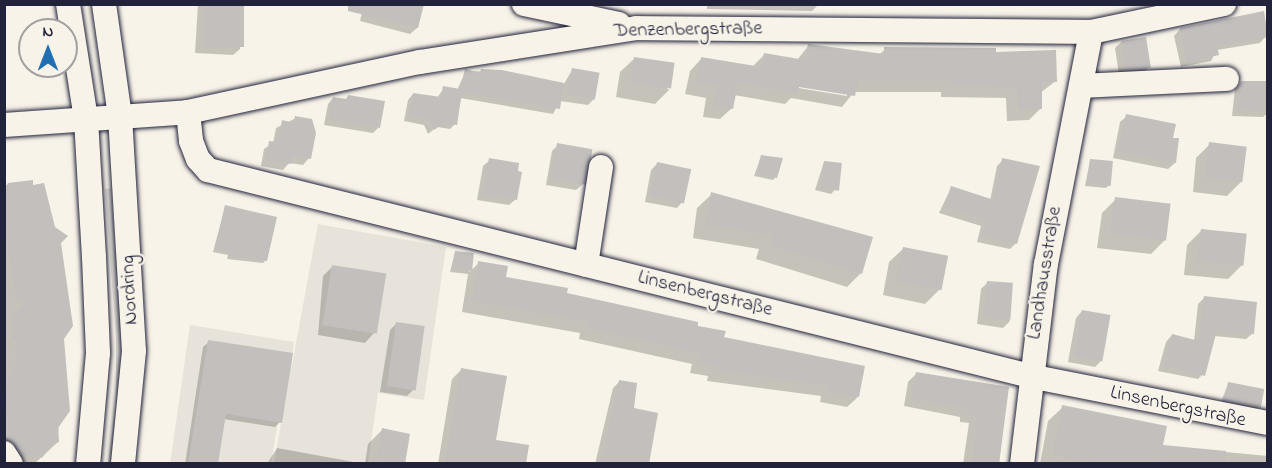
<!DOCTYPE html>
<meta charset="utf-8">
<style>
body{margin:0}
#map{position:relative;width:1272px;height:468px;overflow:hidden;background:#f7f3e8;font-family:"Indie Flower",sans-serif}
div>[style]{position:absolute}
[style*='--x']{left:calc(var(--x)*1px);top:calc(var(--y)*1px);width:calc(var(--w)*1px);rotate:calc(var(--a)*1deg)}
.built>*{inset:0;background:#e7e3db}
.green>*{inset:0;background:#d8d5cf}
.shadow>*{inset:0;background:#0003}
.building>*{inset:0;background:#c2bfbd;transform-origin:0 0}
.roads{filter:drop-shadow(0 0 2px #22223b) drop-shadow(0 0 2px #22223b)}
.minor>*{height:24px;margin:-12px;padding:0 12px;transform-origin:12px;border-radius:12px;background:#f7f3e8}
span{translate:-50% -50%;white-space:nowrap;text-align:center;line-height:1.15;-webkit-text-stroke:4.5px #f7f3e8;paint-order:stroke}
.street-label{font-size:20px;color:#22223b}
.frame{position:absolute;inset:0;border:6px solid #22223b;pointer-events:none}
.north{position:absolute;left:18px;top:18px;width:60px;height:60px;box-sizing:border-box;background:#f7f3e8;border:2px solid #a29fa3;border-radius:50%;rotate:0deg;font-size:16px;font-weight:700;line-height:24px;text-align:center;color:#22223b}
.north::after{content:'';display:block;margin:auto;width:21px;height:27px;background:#1f6fb2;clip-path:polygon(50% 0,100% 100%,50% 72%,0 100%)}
</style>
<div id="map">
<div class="built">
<i style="clip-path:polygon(318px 224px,446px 247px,424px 400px,378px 393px,368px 463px,274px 463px,281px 423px,278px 422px,271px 463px,170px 464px,190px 325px,294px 342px,291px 370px)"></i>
</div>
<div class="green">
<i style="clip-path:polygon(111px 188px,123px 352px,115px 464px,108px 463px,116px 406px,116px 338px,105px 189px)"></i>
</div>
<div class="shadow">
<i style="clip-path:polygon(198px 4px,243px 4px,240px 49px,233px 55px,195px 53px)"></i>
<i style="clip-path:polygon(364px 4px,422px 4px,417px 28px,410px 34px,360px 21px)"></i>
<i style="clip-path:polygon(707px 4px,819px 4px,812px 11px,707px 9px)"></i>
<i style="clip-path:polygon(1180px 29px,1266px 36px,1260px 43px,1217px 50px,1211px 61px,1181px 67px,1174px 36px)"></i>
<i style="clip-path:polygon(1121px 42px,1149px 67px,1143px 74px,1119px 75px,1115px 48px)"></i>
<i style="clip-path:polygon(evenodd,809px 45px,879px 55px,885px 49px,994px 53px,1056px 81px,1040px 93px,1041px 108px,1029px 120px,1007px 121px,1006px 98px,941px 97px,941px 92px,854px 92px,842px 107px,791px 98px,785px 104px,734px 95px,732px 108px,720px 119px,703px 117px,706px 98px,685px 94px,690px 71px,701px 59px,753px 66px,765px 54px,797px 60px,809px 45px,792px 84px,847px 93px,847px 96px,792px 87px,792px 84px)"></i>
<i style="clip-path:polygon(635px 58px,669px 90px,655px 104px,616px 97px,620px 72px)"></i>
<i style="clip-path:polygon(572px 70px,594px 99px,588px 105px,560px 101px,553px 114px,460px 98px,455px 124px,450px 129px,437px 127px,428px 134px,424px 125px,404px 121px,408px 100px,413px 94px,437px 98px,444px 88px,457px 90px,466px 71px,502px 72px,564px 84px)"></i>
<i style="clip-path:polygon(1241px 82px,1268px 83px,1268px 113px,1263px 117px,1232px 116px,1235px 89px)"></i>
<i style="clip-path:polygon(348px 96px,378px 128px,373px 133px,324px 125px,328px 104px,333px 98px,345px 100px)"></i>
<i style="clip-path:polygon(1127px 116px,1171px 139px,1175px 163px,1168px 169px,1113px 158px,1120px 122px)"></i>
<i style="clip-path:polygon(296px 118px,309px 158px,303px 165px,289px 163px,283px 170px,261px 166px,264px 149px,273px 143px,276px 128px)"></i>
<i style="clip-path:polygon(1210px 144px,1241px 182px,1227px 196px,1193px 192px,1196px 158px)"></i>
<i style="clip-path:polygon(558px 145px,583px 184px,576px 190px,546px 185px,552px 151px)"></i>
<i style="clip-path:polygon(761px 157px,776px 177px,773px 180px,754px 176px)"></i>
<i style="clip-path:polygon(490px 160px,516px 199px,509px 205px,477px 200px,483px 166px)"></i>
<i style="clip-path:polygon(1003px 160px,1016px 243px,1010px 249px,977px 242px,981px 226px,939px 213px,951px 188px,990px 201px,997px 166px)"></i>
<i style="clip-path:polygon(1090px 160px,1109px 185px,1106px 188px,1085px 186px)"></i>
<i style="clip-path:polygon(824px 162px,834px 191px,831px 194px,815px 190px)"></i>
<i style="clip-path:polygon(657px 164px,683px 201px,677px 208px,645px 202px,651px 170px)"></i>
<i style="clip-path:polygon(31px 182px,60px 243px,62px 338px,58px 442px,34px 464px,13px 464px,4px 457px,4px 186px)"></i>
<i style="clip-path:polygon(712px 194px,861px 273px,847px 287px,756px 259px,759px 249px,693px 238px,697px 208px)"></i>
<i style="clip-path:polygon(1116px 199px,1165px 240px,1151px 254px,1097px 248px,1102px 213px)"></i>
<i style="clip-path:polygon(225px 207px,266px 260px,263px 263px,227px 259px,228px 255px,213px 252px)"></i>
<i style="clip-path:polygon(1201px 231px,1242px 265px,1228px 279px,1184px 275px,1187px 245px)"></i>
<i style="clip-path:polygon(904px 248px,946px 257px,939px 290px,925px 304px,883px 295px,889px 262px)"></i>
<i style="clip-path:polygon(455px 252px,472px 254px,469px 272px,479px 263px,504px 279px,696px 327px,858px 397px,847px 407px,820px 402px,821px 396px,707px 381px,708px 376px,690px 373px,692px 364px,579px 339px,580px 333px,462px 312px,468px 274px,450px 272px)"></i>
<i style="clip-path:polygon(332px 267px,374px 333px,365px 343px,318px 335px,323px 276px)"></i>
<i style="clip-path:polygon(988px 282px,1010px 321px,1003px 328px,977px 324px,981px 289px)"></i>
<i style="clip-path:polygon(1204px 298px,1253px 333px,1246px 339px,1214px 336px,1204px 373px,1198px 379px,1158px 371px,1166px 342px,1172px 335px,1194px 341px,1198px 304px)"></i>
<i style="clip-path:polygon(1082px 311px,1102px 360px,1095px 367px,1068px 362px,1076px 318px)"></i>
<i style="clip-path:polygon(396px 324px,413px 390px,407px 396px,380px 392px,390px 330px)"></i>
<i style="clip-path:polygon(209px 342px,280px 422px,275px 427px,223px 419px,216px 464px,185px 464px,203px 347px)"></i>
<i style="clip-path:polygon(461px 370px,495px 441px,524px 464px,438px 464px,452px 379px)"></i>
<i style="clip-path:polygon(916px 374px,1007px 388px,999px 464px,963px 464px,969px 423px,960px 422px,960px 417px,904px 406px,908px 382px)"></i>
<i style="clip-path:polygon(619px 382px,632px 409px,648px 464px,595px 464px,613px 388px)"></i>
<i style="clip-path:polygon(1228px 384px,1260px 406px,1257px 409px,1221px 402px)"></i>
<i style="clip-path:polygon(1063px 407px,1165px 427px,1158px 464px,1040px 464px,1048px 421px)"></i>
<i style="clip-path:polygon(382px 430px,404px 464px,365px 464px,368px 444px)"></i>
<i style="clip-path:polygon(277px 448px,354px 462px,354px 464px,267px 464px)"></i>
<i style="clip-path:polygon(1193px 449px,1268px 456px,1268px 464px,1180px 464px)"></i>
</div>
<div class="building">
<i style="left:204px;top:4px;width:40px;height:43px"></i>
<i style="clip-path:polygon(348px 4px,424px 4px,418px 28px,348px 11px)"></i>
<i style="clip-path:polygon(1264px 11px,1268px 37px,1217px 46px,1219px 55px,1187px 62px,1180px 28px)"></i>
<i style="left:1146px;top:37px;width:31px;height:25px;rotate:81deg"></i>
<i style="clip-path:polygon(808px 44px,884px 54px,884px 47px,996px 48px,996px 52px,1056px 50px,1057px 82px,1042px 82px,1042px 109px,1018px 110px,1017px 87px,952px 86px,952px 81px,858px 81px,855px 96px,799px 87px,798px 93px,738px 83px,733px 109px,714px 105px,717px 86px,696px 83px,701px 57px,761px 67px,764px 53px,805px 60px)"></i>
<i style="left:634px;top:57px;width:41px;height:26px;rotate:8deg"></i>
<i style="left:572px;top:68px;width:28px;height:27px;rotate:10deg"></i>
<i style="clip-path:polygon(465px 69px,480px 73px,481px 69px,502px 70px,564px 83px,560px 109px,462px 92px,457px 125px,444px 123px,434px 130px,429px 120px,409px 116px,413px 93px,441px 97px,443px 86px,460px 89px)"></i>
<i style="clip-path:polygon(1241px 81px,1268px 81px,1268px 111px,1237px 110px)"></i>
<i style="clip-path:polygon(348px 95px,385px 101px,380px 128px,329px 119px,333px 97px,347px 99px)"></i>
<i style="clip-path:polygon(1126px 114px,1176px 124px,1173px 138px,1179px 138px,1176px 163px,1118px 151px)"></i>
<i style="clip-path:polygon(295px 116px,312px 119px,316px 133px,311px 159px,292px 156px,291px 164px,266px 160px,269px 141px,278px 142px,282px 120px,294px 123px)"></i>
<i style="left:1209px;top:142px;width:38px;height:36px;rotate:7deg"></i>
<i style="left:557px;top:143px;width:36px;height:36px;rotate:10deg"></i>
<i style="clip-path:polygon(761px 155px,783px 158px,777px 178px,756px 173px)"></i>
<i style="clip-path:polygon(489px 158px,519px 163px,518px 171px,522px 172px,517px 200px,483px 194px)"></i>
<i style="clip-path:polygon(1002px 158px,1040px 166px,1017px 244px,982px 236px,986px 220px,944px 207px,951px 186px,994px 200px)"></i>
<i style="left:1090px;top:159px;width:23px;height:25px;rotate:5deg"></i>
<i style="left:824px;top:161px;width:18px;height:28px;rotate:6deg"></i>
<i style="left:657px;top:162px;width:35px;height:35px;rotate:12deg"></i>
<i style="clip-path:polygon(33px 180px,33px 185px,44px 183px,55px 227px,68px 236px,61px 243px,73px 326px,64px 339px,70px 411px,58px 428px,59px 442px,52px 444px,42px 458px,36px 453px,33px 458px,22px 454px,11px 441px,4px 393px,18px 357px,13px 352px,19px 343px,11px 338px,17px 330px,9px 324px,26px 301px,17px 302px,4px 224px,4px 189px,8px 183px)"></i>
<i style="clip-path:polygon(711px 192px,873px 237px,862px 274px,769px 245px,772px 235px,706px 225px)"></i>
<i style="left:1115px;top:197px;width:56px;height:37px;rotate:7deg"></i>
<i style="clip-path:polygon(225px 205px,277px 217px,267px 261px,229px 256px,230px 252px,215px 249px)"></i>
<i style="left:1201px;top:229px;width:46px;height:32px;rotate:6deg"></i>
<i style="left:903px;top:247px;width:46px;height:35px;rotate:11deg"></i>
<i style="left:455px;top:251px;width:19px;height:18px;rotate:6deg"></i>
<i style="clip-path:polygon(478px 261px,508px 266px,506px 277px,568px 288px,567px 293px,698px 322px,698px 326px,726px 331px,724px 337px,865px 366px,859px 397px,829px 392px,831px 386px,717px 370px,718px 366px,700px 362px,702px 354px,589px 328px,590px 322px,472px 301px)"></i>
<i style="left:332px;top:265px;width:55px;height:61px;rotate:9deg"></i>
<i style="left:987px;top:281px;width:26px;height:37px;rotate:4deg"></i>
<i style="clip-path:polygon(1204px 296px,1257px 302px,1254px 334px,1217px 330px,1205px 376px,1163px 366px,1172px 334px,1199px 341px)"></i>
<i style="left:1082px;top:310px;width:29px;height:47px;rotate:10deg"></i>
<i style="left:396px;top:322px;width:29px;height:65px;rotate:8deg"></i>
<i style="clip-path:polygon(208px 340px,293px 353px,282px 423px,226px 414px,218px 464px,188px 464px)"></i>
<i style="clip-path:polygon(461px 368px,507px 376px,496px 440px,529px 445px,526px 464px,445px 464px)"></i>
<i style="clip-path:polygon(916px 372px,1009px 387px,999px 464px,973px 464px,977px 415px,967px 415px,968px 409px,911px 398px)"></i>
<i style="clip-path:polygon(619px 380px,637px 383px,634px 408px,658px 413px,649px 464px,596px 464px,604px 451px)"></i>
<i style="left:1228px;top:382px;width:37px;height:19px;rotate:11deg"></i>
<i style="clip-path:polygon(1062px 405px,1167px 426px,1163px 445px,1226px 451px,1225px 464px,1102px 460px,1097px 464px,1053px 455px)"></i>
<i style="clip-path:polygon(382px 428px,410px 434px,405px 464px,376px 464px)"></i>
</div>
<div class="roads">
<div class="minor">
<i style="--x:68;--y:4;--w:116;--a:81.1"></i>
<i style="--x:86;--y:119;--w:138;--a:86.7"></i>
<i style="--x:94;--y:257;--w:96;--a:87.6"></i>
<i style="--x:98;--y:353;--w:111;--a:95.1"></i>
<i style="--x:104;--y:4;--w:113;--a:81.9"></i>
<i style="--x:120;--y:116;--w:235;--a:86.6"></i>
<i style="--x:134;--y:351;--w:114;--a:95.6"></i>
<i style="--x:524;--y:4;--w:97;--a:11.9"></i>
<i style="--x:1082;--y:86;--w:145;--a:-2.8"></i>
<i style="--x:188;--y:112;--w:29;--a:84"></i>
<i style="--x:191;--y:141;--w:19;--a:69"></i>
<i style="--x:198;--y:159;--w:15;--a:48"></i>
<i style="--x:208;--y:170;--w:847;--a:14.07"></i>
<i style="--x:1030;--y:376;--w:243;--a:11.2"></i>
<i style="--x:4;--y:125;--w:184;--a:-4"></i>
<i style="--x:188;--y:112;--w:237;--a:-12.2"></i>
<i style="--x:420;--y:62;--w:219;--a:-8.9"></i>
<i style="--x:636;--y:28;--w:455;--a:0.5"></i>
<i style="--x:1091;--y:32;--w:136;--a:-11.9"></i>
<i style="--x:586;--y:265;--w:99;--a:-81.3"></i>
<i style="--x:4;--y:453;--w:13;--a:58"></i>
<i style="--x:1022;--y:464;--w:201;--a:-83.2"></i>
<i style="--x:1046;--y:264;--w:236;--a:-79"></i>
</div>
</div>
<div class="street-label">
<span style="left:688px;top:30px;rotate:-1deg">Denzenbergstraße</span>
<span style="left:1045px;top:273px;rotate:-81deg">Landhausstraße</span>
<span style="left:130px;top:290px;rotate:-93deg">Nordring</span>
<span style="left:705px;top:294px;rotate:14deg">Linsenbergstraße</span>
<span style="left:1178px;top:407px;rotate:12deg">Linsenbergstraße</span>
</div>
<div class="frame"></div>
<div class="north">N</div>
</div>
